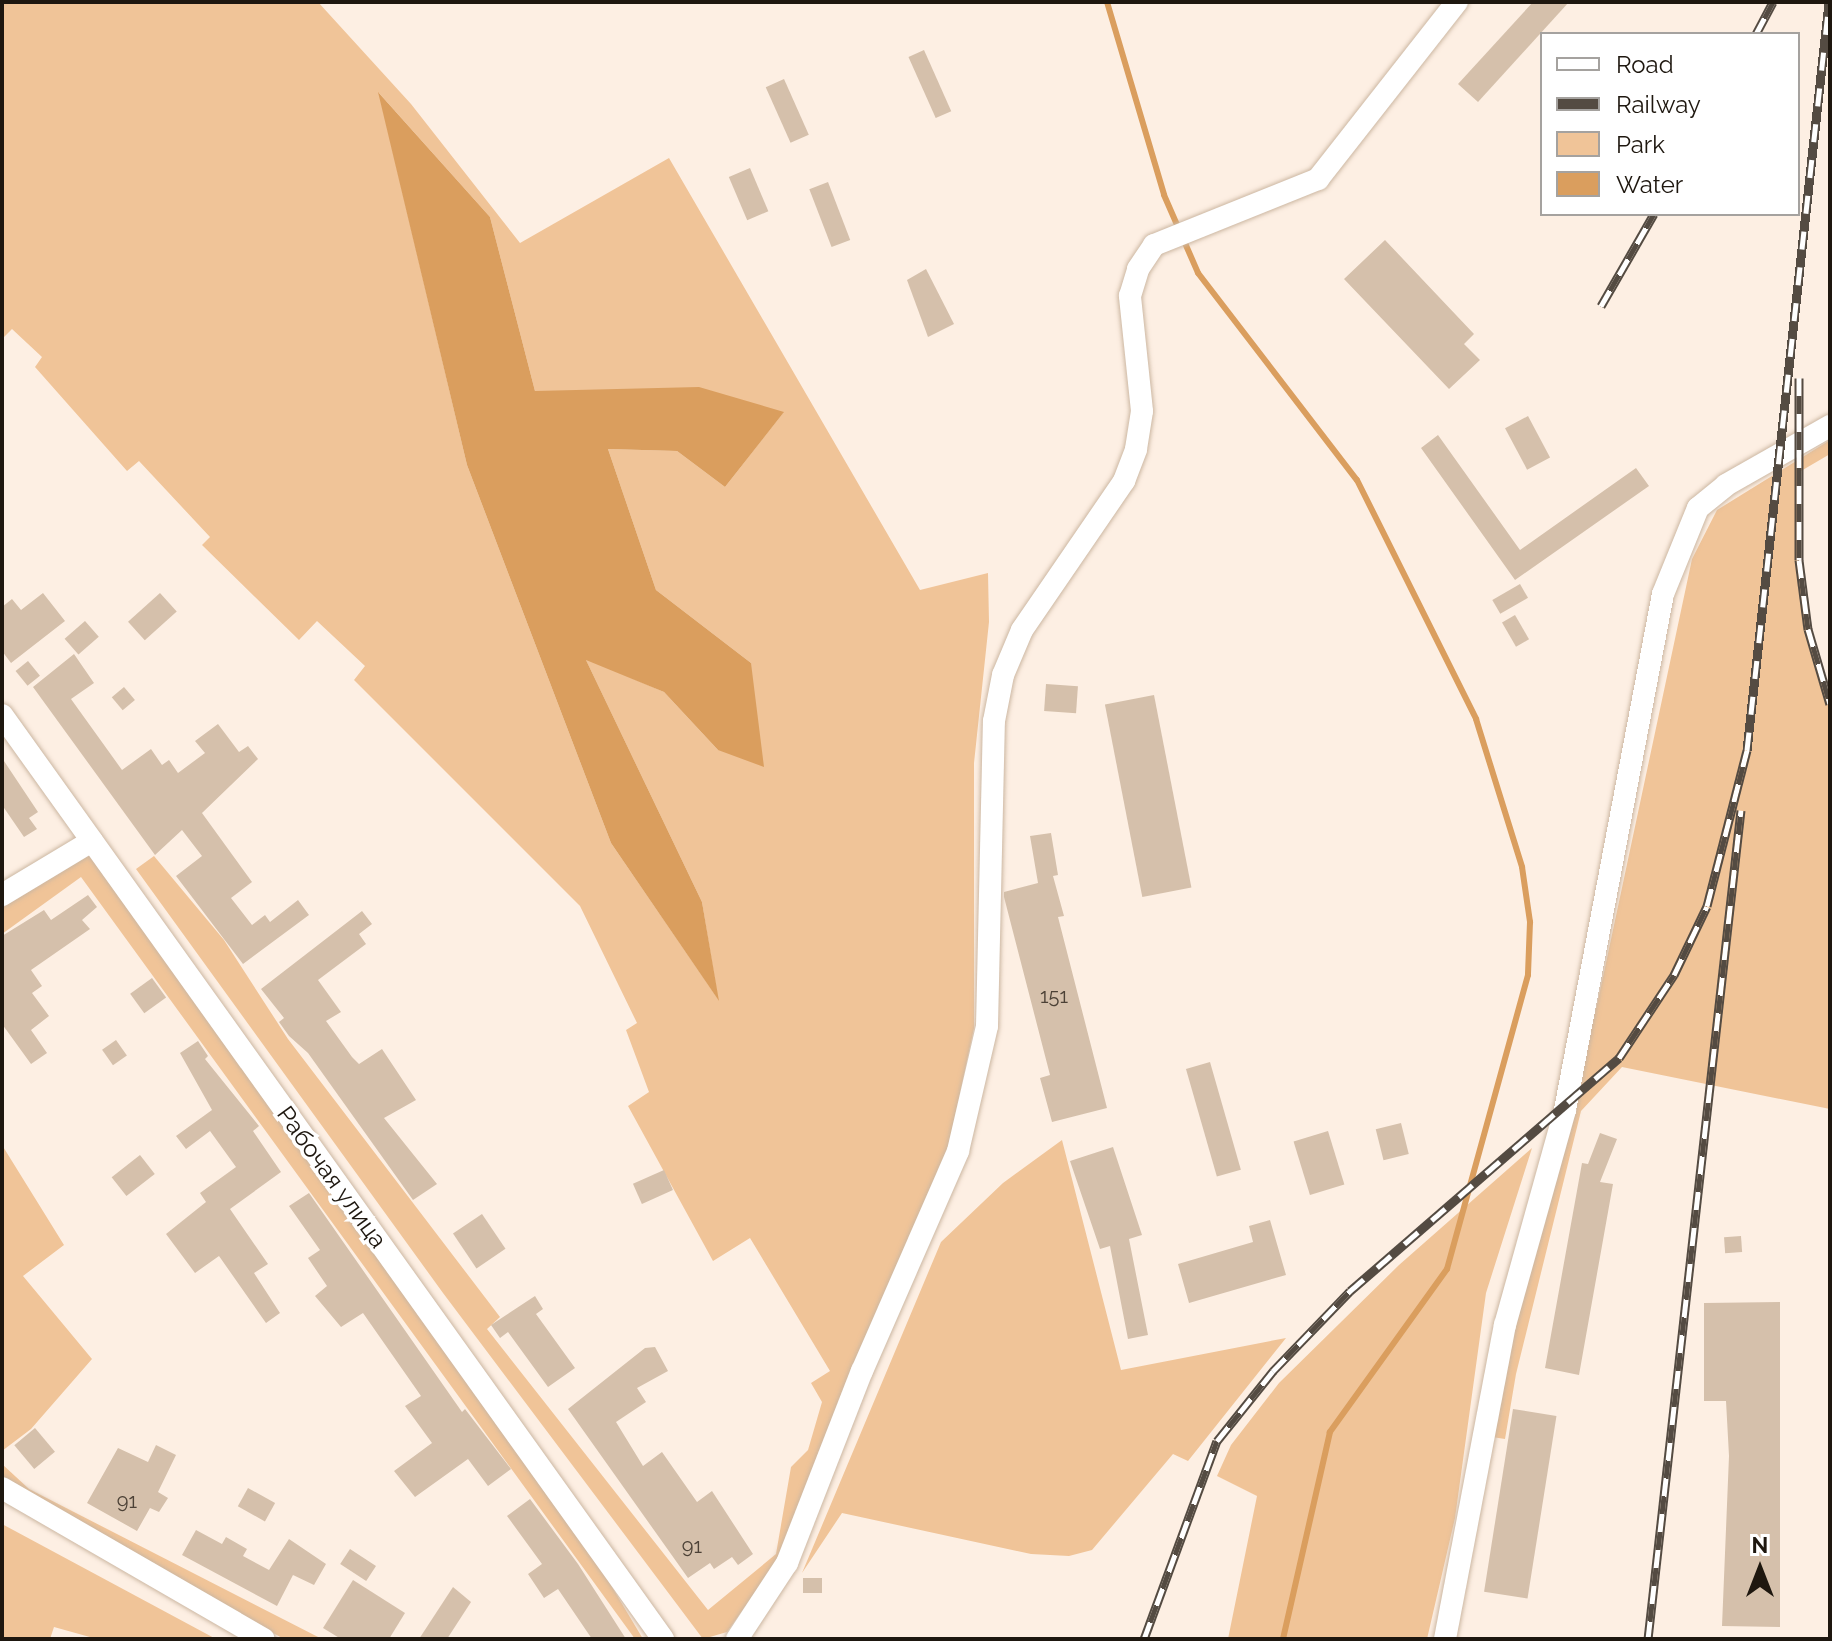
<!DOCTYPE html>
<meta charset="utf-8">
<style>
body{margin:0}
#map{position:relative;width:1832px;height:1641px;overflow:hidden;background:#fdefe3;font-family:Raleway,sans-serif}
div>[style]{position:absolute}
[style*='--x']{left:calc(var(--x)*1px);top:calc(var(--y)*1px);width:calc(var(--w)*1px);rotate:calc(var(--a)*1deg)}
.green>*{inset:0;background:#f0c498}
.water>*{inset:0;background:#da9e5e}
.stream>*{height:6px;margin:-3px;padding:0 3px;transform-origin:3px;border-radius:3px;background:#da9e5e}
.building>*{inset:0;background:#d5c0ab;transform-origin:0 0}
.roads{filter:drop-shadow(0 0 2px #ccb7a2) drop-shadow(0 0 2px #ccb7a2)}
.minor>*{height:22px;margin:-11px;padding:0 11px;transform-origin:11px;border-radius:11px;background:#fff}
.rail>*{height:9px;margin-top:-4.5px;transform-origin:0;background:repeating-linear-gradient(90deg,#fff 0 18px,#544b42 0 36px);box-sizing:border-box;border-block:2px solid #544b42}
span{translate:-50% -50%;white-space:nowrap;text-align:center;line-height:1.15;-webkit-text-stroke:7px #fff;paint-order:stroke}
.number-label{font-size:20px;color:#4c4136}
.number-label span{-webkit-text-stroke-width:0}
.street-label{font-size:24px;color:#1e170f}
.frame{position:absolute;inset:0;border:4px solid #1e170f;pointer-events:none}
.legend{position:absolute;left:1540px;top:32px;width:260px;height:184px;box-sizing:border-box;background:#fff;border:2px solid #a5a29f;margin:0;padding:10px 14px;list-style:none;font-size:24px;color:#1e170f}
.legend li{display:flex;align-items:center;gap:16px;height:40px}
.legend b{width:40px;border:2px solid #a5a29f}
.north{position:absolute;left:1720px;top:1529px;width:80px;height:80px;-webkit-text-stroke:6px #fff;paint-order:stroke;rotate:0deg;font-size:22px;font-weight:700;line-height:32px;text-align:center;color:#1e170f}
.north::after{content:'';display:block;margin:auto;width:28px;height:36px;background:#1e170f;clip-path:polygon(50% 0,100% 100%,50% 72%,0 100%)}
</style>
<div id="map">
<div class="green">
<i style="clip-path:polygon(evenodd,2px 2px,318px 2px,411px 104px,520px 243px,669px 158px,920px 590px,988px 573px,989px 622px,974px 763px,974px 1028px,945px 1162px,785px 1550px,727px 1632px,703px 1639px,443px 1293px,136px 869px,154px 856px,224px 940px,288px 1039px,500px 1317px,487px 1329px,708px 1610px,776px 1554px,791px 1467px,808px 1450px,822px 1402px,811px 1383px,830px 1371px,750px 1238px,713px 1261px,628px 1106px,649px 1092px,626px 1030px,637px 1023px,580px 906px,354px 680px,365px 666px,317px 621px,299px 640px,202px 545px,210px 537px,139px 461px,127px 471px,35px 367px,42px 357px,12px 329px,2px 339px,2px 2px,379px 93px,490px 217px,535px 391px,783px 413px,725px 487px,677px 451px,608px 449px,656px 590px,751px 663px,718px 750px,664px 692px,585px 658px,702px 902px,718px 999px,611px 843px,467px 465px,379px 93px)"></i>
<i style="clip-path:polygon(1830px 440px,1830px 454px,1801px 471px,1799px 540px,1807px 624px,1830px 709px,1830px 1109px,1622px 1067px,1581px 1111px,1516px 1374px,1505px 1439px,1492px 1437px,1519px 1274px,1597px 1005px,1692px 559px,1717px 510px)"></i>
<i style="clip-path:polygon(90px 855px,581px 1535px,643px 1639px,635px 1639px,81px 877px,2px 934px,2px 908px)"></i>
<i style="clip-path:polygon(1062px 1140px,1121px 1370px,1286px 1338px,1188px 1461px,1173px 1454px,1092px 1550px,1069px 1556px,1031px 1554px,842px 1513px,802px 1573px,941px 1242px,1003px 1183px)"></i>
<i style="clip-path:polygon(2px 1145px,64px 1245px,23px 1276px,92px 1359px,31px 1429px,2px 1451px)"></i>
<i style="clip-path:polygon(1532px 1148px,1486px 1293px,1455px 1518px,1427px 1639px,1228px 1639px,1257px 1496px,1217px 1476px,1231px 1445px,1279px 1383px,1399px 1265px)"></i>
<i style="clip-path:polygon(2px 1464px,29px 1489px,322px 1639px,284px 1639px,43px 1506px,2px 1476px)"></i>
<i style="clip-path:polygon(2px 1524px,216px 1639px,97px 1639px,54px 1627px,50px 1639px,2px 1639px)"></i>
</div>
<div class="water">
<i style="clip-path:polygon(378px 92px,490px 217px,535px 391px,699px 387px,784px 412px,725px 487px,677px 451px,608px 449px,656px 590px,751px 663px,764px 767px,718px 750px,664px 692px,586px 660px,702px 902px,719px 1001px,611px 843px,467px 465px)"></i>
</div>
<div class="stream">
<i style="--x:1107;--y:2;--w:201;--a:73.5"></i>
<i style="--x:1164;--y:195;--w:85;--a:66.4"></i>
<i style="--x:1198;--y:273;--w:261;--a:52.5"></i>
<i style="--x:1357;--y:480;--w:267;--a:63.5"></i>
<i style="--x:1476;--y:719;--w:155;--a:72.7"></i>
<i style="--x:1522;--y:867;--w:56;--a:81.7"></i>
<i style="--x:1530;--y:922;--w:53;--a:92.2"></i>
<i style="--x:1528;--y:975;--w:305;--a:105.4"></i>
<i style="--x:1447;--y:1269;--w:201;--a:125.7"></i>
<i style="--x:1330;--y:1432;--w:212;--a:102.8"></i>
</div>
<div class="building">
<i style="clip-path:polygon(1533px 2px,1569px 2px,1478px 102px,1458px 84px)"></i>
<i style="left:924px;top:50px;width:67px;height:17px;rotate:66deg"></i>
<i style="left:784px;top:79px;width:61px;height:20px;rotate:66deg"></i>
<i style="left:750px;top:168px;width:47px;height:23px;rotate:67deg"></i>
<i style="left:828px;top:182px;width:62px;height:20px;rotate:69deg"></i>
<i style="clip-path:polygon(1385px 240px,1474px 334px,1464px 344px,1480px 360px,1449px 389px,1344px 279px)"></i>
<i style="clip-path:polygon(926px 269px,954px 324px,928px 337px,907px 280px)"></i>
<i style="left:1528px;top:416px;width:47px;height:26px;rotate:62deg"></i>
<i style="clip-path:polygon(1438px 435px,1520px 550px,1636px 468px,1649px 486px,1515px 580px,1421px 448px)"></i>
<i style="left:1520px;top:584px;width:16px;height:32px;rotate:60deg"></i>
<i style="clip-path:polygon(43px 593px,65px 621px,11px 663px,2px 651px,2px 607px,12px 599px,21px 610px)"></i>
<i style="left:160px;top:593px;width:25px;height:43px;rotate:48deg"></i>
<i style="left:1515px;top:615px;width:28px;height:15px;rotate:60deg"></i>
<i style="left:85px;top:621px;width:21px;height:27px;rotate:49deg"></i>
<i style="clip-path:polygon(74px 654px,94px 683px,71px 699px,122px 770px,151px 749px,162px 765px,169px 760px,178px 773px,205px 753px,195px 741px,218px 724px,239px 752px,248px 746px,258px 759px,202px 813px,252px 882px,231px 898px,252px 925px,265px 915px,270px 922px,298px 900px,309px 915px,243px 964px,176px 876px,202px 856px,182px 830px,155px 855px,33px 687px)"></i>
<i style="left:28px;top:661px;width:19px;height:16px;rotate:51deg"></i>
<i style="left:1046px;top:684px;width:32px;height:27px;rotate:4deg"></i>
<i style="left:124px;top:687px;width:17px;height:16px;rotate:50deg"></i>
<i style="left:1154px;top:695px;width:196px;height:50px;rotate:79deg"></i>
<i style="clip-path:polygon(2px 758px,38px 812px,29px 818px,37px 829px,24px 837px,2px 805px)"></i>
<i style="clip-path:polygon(1051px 833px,1058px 875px,1053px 876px,1064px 916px,1058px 917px,1107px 1108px,1052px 1122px,1040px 1078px,1050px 1075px,1004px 897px,1004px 892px,1038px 883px,1030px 836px)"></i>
<i style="clip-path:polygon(88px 895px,97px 907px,82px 920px,90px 929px,31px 970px,42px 986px,32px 993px,49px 1016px,31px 1030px,47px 1053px,31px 1064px,2px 1024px,2px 936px,44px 910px,51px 920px)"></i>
<i style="clip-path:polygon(362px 911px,372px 924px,359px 934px,366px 944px,318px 980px,341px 1012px,326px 1021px,352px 1057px,359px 1064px,382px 1049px,416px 1100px,384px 1118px,437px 1184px,413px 1200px,308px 1053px,289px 1036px,279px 1022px,284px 1018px,261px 989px)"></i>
<i style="left:152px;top:978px;width:24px;height:27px;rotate:54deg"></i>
<i style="left:116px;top:1040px;width:19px;height:17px;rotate:55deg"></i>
<i style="clip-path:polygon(198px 1041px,208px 1056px,205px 1059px,259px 1126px,253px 1131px,281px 1172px,230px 1209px,268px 1264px,254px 1273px,280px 1313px,266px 1323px,219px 1256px,195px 1273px,166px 1234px,206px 1202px,200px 1193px,236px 1167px,210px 1131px,186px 1149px,176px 1136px,212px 1110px,180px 1053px)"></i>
<i style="left:1210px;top:1062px;width:112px;height:25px;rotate:74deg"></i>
<i style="left:1401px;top:1123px;width:32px;height:26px;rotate:76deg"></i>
<i style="left:1328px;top:1131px;width:56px;height:36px;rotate:73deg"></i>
<i style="clip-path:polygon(1600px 1133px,1617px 1139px,1600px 1182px,1613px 1184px,1579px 1375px,1545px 1368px,1582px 1163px,1588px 1164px)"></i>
<i style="clip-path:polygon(1113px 1147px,1142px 1235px,1129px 1239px,1148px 1335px,1128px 1339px,1110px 1246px,1100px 1249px,1070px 1161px)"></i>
<i style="left:140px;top:1155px;width:24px;height:36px;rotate:52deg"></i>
<i style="left:664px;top:1170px;width:22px;height:34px;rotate:66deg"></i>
<i style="clip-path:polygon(309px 1193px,462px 1412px,465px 1409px,511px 1469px,488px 1486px,468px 1459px,415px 1497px,394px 1471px,432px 1443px,405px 1406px,421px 1396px,363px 1313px,341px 1327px,315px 1296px,327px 1286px,308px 1258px,320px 1250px,289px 1206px)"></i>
<i style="left:482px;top:1214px;width:42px;height:35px;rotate:56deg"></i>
<i style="clip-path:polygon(1270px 1220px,1286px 1275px,1189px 1303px,1178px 1264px,1253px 1242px,1249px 1226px)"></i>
<i style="left:1741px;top:1236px;width:16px;height:17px;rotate:86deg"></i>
<i style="clip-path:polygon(535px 1296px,543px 1309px,536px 1314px,575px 1368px,548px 1387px,508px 1332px,500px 1338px,491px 1325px)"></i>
<i style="clip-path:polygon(1780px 1302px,1780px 1627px,1722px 1626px,1729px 1456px,1726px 1401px,1704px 1401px,1704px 1303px)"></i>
<i style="clip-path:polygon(655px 1347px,668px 1371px,637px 1388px,646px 1402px,616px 1422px,643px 1466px,662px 1452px,697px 1502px,712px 1491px,753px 1554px,738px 1565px,732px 1557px,714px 1569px,710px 1563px,688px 1578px,568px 1409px,645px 1348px)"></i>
<i style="left:1513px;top:1409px;width:44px;height:185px;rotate:9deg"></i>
<i style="left:35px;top:1428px;width:31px;height:27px;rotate:50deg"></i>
<i style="clip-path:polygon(156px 1445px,176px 1455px,158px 1492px,168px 1498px,159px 1512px,150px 1508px,137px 1531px,87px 1503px,118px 1448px,148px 1462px)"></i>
<i style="left:248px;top:1488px;width:31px;height:21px;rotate:29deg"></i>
<i style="clip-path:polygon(530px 1499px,578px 1564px,626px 1639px,592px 1639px,558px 1589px,544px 1598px,528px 1574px,542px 1564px,507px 1516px)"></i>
<i style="clip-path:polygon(196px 1530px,222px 1544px,226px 1537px,247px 1549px,243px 1556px,269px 1570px,289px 1539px,326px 1564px,314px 1585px,293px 1575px,277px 1606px,182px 1555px)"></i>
<i style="left:350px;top:1549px;width:31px;height:18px;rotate:33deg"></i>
<i style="left:803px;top:1578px;width:19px;height:15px"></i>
<i style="clip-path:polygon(353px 1580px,405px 1613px,389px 1639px,341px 1639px,323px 1628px)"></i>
<i style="clip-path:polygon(453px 1587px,471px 1602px,447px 1639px,419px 1639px)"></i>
</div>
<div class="roads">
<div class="minor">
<i style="--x:2;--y:715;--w:1136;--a:54.42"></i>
<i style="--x:2;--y:895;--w:105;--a:-31"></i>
<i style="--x:2;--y:1488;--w:302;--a:30"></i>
<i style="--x:737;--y:1639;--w:91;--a:-56.7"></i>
<i style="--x:787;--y:1563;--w:206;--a:-68.7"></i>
<i style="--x:862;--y:1371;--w:240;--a:-66.4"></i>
<i style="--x:958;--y:1151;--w:128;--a:-76.9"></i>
<i style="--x:987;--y:1026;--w:305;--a:-88.7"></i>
<i style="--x:994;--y:721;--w:47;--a:-78.9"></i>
<i style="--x:1003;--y:675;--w:49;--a:-67.1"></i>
<i style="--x:1022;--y:630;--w:181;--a:-55.6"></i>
<i style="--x:1124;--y:481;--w:34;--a:-69"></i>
<i style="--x:1136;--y:449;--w:38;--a:-81"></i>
<i style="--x:1142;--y:411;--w:116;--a:-96"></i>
<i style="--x:1130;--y:296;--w:28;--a:-73"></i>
<i style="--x:1138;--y:269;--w:29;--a:-56"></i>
<i style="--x:1154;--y:245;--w:177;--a:-21.9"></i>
<i style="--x:1318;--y:179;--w:225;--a:-51.9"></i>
<i style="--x:1445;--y:1639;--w:320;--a:-79.2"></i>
<i style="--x:1505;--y:1325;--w:223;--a:-74.4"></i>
<i style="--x:1565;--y:1110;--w:525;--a:-79.25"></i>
<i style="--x:1663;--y:594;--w:93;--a:-67.9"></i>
<i style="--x:1698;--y:508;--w:36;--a:-39"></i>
<i style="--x:1726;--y:485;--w:120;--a:-29.6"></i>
</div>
</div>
<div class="rail">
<i style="--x:1756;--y:34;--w:36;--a:-62"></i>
<i style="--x:1601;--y:306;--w:106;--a:-60.1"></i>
<i style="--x:1799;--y:378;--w:182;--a:90"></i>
<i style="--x:1799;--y:560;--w:70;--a:82.6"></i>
<i style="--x:1808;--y:629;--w:78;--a:73.7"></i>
<i style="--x:1144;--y:1639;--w:211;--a:-69.8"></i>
<i style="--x:1217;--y:1441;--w:90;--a:-51.3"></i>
<i style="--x:1273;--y:1371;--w:111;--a:-46.1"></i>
<i style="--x:1350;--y:1291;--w:356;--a:-40.9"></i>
<i style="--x:1619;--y:1058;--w:100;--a:-56.5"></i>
<i style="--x:1674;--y:975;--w:76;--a:-64.4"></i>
<i style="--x:1707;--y:906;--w:161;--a:-75.6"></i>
<i style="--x:1747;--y:750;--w:752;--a:-83.74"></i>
<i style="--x:1648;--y:1639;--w:834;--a:-83.6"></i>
</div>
<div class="number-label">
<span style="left:1054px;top:996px">151</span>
<span style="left:127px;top:1501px">91</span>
<span style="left:692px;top:1546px">91</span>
</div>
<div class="street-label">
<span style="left:332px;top:1177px;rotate:54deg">Рабочая улица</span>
</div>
<div class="frame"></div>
<ul class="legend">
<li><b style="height:10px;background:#fff"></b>Road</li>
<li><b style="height:10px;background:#544b42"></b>Railway</li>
<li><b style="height:22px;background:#f0c498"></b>Park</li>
<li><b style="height:22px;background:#da9e5e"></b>Water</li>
</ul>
<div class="north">N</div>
</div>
